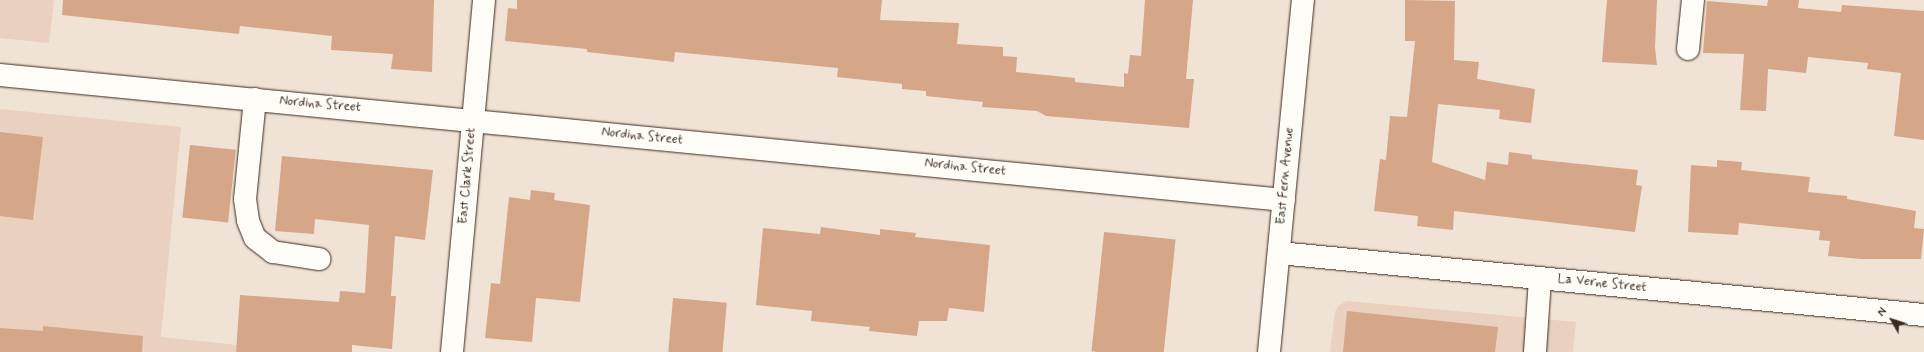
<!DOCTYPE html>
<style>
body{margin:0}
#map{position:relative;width:1924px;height:352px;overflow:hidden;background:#f1e2d6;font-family:Mynerve,sans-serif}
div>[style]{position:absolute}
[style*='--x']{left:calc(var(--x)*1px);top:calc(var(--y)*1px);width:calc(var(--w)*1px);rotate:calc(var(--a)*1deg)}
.built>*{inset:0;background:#e9d0bf}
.building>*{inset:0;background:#d6a688;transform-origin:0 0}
.roads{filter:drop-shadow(0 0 1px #3b2a1e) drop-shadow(0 0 1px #3b2a1e)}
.minor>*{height:22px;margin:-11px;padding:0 11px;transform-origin:11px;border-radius:11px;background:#fdfcf7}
span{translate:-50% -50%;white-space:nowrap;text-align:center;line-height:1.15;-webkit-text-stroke:3.5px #fdfcf7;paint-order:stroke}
.street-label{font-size:13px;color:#3b2a1e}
.north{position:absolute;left:1872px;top:300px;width:40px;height:40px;-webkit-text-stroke:3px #fdfcf7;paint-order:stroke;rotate:309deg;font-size:11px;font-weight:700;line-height:16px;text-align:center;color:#3b2a1e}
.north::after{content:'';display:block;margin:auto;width:14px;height:18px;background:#3b2a1e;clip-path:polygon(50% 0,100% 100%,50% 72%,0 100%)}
</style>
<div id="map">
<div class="built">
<i style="clip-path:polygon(0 0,54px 0,49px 43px,0 38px)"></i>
<i style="clip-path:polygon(0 109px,181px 127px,161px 337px,303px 352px,0 352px)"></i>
<i style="clip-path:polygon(1347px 301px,1576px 322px,1573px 352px,1330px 352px,1335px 312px,1338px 306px)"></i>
</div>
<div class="building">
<i style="clip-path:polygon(63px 0,434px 0,432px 72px,391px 69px,393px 54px,331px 50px,332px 36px,240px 26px,239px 34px,62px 15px)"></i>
<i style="clip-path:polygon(517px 0,882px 0,880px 20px,959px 23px,957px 44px,1003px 47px,1003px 56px,1017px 57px,1016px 72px,1075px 78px,1075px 82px,1124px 87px,1124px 73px,1128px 74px,1130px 55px,1141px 56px,1145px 0,1193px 0,1186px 79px,1194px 79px,1189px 128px,1046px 116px,1037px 111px,982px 107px,983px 102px,926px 96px,926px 91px,902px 89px,902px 84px,837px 77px,838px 68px,675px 52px,674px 62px,587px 52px,587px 49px,505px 41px,508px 8px,517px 9px)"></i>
<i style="clip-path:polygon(1405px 0,1455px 1px,1454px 60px,1479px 62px,1477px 79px,1535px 89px,1531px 123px,1499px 119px,1500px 110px,1438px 104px,1432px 162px,1485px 180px,1487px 162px,1508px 165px,1509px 152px,1532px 155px,1532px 159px,1638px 170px,1636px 185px,1642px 186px,1635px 232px,1454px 211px,1453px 230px,1417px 226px,1418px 216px,1374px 211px,1380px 159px,1386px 160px,1390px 116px,1407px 117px,1415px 41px,1405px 41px)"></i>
<i style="clip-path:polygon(1607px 0,1657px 0,1655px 48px,1657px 65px,1602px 62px)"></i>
<i style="clip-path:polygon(1768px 0,1799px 0,1798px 8px,1841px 12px,1842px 5px,1924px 11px,1924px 140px,1894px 136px,1901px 73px,1867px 69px,1868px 63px,1808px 57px,1806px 73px,1768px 69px,1766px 111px,1740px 110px,1744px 54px,1703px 53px,1707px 1px,1767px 6px)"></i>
<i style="clip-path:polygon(0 132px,43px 137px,33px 220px,0 216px)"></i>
<i style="left:190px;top:145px;width:46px;height:73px;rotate:6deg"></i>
<i style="clip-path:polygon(282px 156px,433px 170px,425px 240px,395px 236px,391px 296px,396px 296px,392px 349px,352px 345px,352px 352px,236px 352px,240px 295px,339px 302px,340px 291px,365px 293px,369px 225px,315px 219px,314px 234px,275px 231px)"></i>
<i style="clip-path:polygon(1717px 160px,1742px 162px,1741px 170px,1810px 177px,1808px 192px,1847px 196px,1847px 199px,1916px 211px,1914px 228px,1924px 229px,1921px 259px,1861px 259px,1828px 256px,1830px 241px,1819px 240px,1820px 231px,1739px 223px,1738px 235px,1688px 232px,1691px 165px,1717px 167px)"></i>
<i style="clip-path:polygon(531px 190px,555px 193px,554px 200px,590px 205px,580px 302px,536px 298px,532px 342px,485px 338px,491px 283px,500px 284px,509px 197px,530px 200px)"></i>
<i style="clip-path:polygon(821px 227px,880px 235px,880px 229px,916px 233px,915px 237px,990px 245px,984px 312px,949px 308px,947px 321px,919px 321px,917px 336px,869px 331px,870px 327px,811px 321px,812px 311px,756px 305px,763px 228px,820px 234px)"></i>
<i style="left:1104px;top:232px;width:72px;height:120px;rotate:6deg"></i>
<i style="left:673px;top:298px;width:54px;height:54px;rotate:5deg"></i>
<i style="clip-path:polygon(1347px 311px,1498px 327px,1495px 352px,1343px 352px)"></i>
<i style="clip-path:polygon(43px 326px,143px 336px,142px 352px,0 352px,0 328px,43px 331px)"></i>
</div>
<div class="roads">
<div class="minor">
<i style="--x:1688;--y:49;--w:49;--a:-84.2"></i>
<i style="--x:0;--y:75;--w:1290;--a:5.56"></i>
<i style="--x:255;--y:99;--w:100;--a:95.7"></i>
<i style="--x:245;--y:199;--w:22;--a:82"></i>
<i style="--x:248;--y:221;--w:18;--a:68"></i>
<i style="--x:255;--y:238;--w:23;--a:38"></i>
<i style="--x:273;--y:252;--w:47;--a:8.7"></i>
<i style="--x:1279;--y:253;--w:648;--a:5.49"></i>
<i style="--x:452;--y:352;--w:353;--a:-84.8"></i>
<i style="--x:1269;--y:352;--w:354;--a:-84.5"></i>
<i style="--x:1535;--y:352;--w:74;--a:-86.1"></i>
</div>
</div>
<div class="street-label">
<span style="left:320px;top:105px;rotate:5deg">Nordina Street</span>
<span style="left:642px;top:137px;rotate:6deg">Nordina Street</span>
<span style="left:965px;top:168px;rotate:6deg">Nordina Street</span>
<span style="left:468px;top:176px;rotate:-85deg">East Clark Street</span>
<span style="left:1286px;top:176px;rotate:-85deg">East Fern Avenue</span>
<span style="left:1602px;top:284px;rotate:6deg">La Verne Street</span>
</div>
<div class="north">N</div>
</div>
